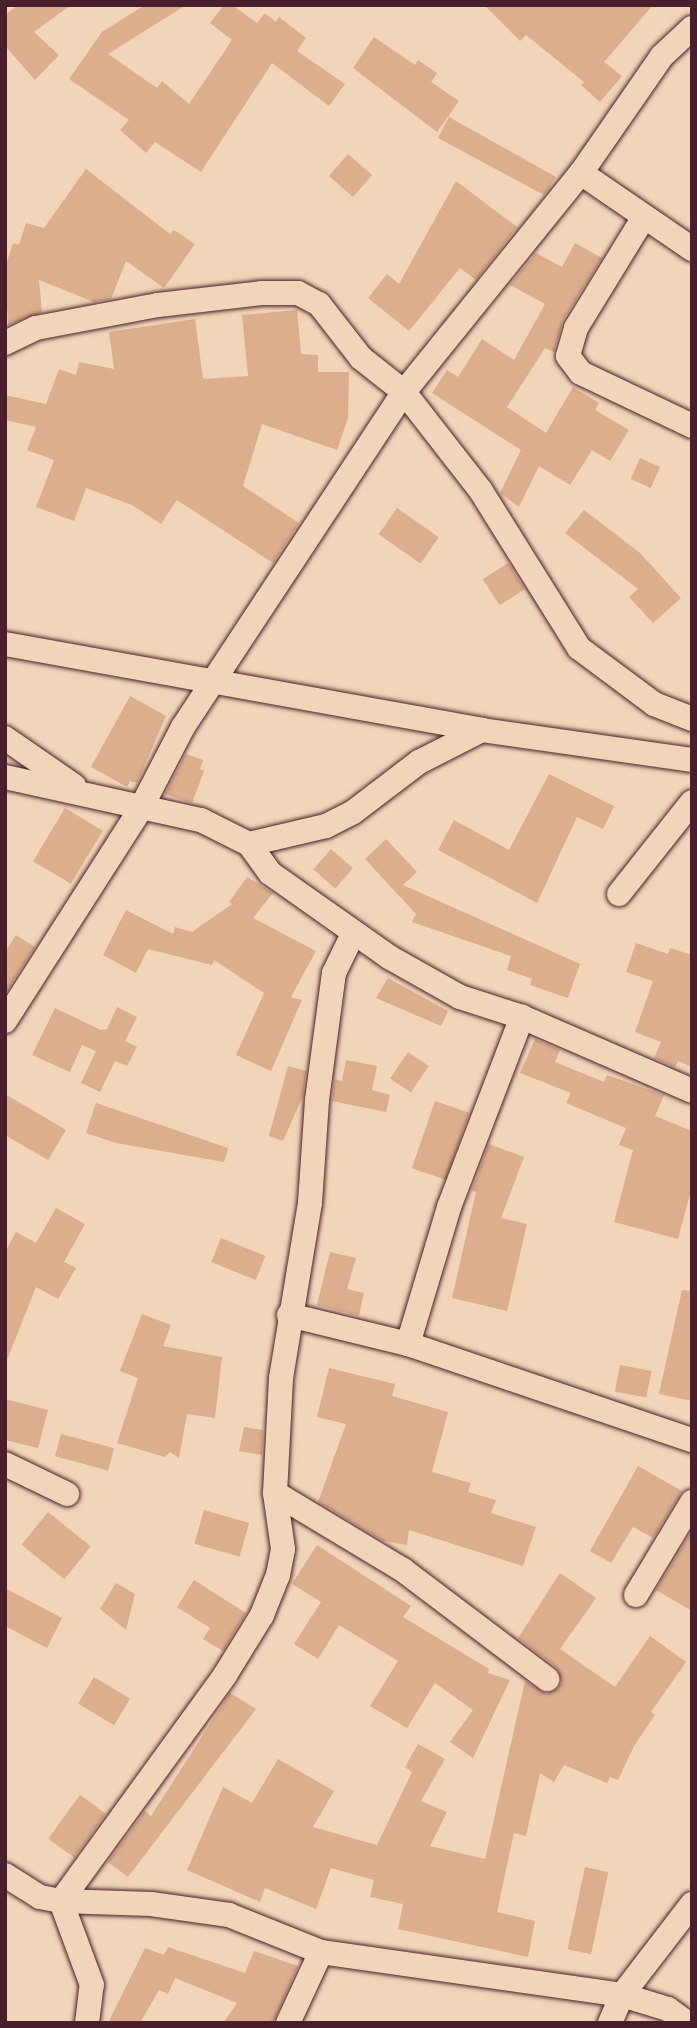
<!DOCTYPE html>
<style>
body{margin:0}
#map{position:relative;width:697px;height:2028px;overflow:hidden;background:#f1d5b8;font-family:Mali,sans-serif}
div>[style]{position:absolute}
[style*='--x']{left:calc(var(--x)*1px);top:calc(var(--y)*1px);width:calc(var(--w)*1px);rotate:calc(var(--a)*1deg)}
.building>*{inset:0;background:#dbae8c;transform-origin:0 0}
.roads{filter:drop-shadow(0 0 2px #4a1f2b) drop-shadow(0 0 2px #4a1f2b)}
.minor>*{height:24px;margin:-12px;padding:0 12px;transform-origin:12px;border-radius:12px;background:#f1d5b8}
span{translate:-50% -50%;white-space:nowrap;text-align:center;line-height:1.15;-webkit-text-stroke:7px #f1d5b8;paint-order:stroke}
.frame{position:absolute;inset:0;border:7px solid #4a1f2b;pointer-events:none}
</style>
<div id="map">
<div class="building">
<i style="clip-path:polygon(18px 5px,71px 5px,34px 32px,59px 55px,35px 80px,5px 46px,5px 15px)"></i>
<i style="clip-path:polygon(145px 5px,186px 5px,108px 54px,157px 88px,162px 81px,189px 104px,232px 40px,210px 23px,224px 5px,232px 5px,257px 23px,265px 13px,276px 22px,279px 17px,306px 38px,297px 51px,345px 84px,329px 106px,272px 63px,201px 172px,155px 142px,146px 153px,120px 130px,129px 120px,69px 79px,102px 32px)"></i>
<i style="clip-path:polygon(484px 5px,653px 5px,604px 62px,622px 76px,600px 102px,581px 85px,584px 82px,526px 35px,520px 41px)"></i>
<i style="clip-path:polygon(374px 37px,415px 65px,418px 60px,437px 73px,431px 82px,459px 101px,437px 132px,353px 68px)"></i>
<i style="clip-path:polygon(449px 117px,556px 177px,549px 188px,544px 195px,438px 138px)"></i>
<i style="left:348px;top:154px;width:32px;height:29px;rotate:41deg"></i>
<i style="clip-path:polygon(86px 169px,170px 234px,174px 230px,195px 244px,164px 288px,126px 261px,111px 299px,94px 302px,39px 280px,42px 312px,8px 325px,5px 268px,13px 243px,19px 245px,26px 223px,44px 228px)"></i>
<i style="clip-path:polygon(456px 181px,517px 227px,476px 280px,460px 268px,409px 331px,368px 298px,387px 274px,399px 284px)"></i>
<i style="clip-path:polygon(575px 243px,602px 258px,563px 320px,554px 352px,545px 348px,507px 407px,546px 433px,573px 387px,599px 403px,595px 410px,629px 430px,610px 461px,592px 450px,570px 485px,539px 466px,519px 507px,500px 493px,521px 450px,432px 393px,447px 370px,458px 377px,482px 339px,514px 360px,545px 304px,510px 285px,536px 253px,562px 267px)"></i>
<i style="clip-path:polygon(297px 310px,301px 354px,318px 355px,318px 372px,349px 372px,348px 418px,337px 450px,262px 424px,243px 486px,299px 523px,273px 563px,177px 500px,161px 524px,132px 505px,86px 488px,74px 521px,36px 507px,54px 460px,27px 450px,36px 427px,5px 420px,5px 395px,46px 404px,59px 369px,76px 375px,79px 362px,114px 369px,109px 332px,195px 319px,203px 379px,248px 376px,242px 315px)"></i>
<i style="left:640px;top:458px;width:22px;height:23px;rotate:24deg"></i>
<i style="left:397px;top:508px;width:51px;height:32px;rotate:35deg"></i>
<i style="clip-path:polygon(584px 510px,640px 553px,681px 598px,653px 623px,629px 597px,638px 589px,565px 533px)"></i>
<i style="left:508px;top:563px;width:31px;height:30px;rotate:57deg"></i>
<i style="clip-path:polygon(130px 696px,166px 716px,137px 783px,130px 781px,127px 787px,91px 767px)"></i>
<i style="clip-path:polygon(186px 754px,203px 760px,200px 769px,204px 771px,192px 803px,165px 794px)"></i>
<i style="clip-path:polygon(549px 774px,614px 806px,603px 829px,577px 817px,537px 903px,438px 850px,454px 820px,509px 850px)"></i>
<i style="left:65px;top:808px;width:44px;height:62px;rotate:31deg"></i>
<i style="clip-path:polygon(386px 839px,417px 872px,403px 885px,580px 964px,568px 998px,530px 985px,532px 979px,507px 970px,511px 956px,412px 922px,416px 914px,365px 859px)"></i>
<i style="left:331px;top:849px;width:29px;height:27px;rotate:41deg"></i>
<i style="clip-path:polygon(247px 877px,273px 893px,253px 918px,316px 951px,291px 997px,302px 1000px,271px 1071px,236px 1055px,264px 993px,214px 960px,212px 965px,148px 949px,136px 973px,103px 955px,126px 910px,173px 934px,175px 927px,192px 932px,232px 904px,229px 902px)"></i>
<i style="clip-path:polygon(16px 935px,35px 947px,5px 993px,5px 952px)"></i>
<i style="clip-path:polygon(636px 943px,668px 954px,670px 948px,692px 955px,692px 1067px,678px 1061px,675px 1067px,654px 1058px,661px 1042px,635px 1032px,653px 981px,626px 972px)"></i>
<i style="clip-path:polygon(388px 978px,448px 1011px,441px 1026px,376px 998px)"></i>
<i style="clip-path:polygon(117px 1007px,137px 1017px,125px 1041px,137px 1047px,127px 1066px,115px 1061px,100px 1092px,81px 1083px,96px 1051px,82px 1045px,70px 1072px,32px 1055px,55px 1008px,101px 1030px,107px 1029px)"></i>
<i style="clip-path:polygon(535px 1039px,560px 1050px,555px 1062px,604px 1082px,607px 1075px,664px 1095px,655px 1116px,692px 1131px,692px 1187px,678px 1239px,614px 1222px,633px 1150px,619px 1145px,626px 1128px,566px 1103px,571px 1093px,520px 1073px)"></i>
<i style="left:408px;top:1052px;width:25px;height:32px;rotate:34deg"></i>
<i style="clip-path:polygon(346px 1060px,377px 1066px,372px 1090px,390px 1095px,386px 1112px,332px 1101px,335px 1079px,342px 1081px)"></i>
<i style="clip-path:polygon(288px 1066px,306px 1071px,303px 1096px,283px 1141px,269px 1136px)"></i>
<i style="clip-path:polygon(5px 1094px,66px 1130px,48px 1160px,5px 1135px)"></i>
<i style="left:435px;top:1101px;width:36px;height:71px;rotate:19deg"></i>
<i style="clip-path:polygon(96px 1103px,228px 1148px,224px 1162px,116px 1143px,86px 1133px)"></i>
<i style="clip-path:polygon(489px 1144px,524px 1157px,501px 1218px,527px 1224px,507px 1311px,452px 1298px,476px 1192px,472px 1190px)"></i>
<i style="clip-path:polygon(56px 1208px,85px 1224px,64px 1262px,76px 1268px,58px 1299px,36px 1287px,5px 1365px,5px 1252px,16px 1232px,36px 1243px)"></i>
<i style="left:221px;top:1238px;width:48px;height:26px;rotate:22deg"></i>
<i style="clip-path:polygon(330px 1252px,356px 1258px,347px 1289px,364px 1293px,359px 1316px,317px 1305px)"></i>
<i style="clip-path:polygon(682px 1290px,692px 1291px,692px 1401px,659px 1394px)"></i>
<i style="clip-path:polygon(142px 1314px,171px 1325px,163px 1346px,222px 1357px,215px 1418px,187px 1414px,179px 1458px,170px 1452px,165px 1457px,117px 1443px,138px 1378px,120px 1371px)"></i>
<i style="left:620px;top:1365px;width:32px;height:27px;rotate:11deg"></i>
<i style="clip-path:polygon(329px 1368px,395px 1384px,392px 1396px,448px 1412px,432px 1472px,471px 1483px,468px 1492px,496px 1500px,491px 1513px,536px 1527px,523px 1566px,409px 1530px,407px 1545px,383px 1541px,318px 1502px,346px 1424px,317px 1417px)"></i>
<i style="clip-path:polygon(5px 1399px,48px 1410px,38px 1448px,5px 1440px)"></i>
<i style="clip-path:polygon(244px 1427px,263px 1430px,262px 1455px,239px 1451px)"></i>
<i style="left:61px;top:1434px;width:55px;height:23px;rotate:15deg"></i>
<i style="clip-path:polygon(638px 1466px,682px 1491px,653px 1538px,633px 1527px,611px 1563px,590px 1551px)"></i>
<i style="left:204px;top:1510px;width:47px;height:35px;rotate:16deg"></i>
<i style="left:48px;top:1512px;width:55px;height:42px;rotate:39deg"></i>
<i style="clip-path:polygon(692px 1531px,692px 1611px,656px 1590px)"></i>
<i style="clip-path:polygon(317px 1545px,411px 1606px,403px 1617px,489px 1669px,488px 1673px,510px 1680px,473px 1758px,450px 1742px,473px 1710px,435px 1683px,407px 1728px,370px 1706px,398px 1661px,339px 1625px,318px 1659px,294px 1644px,321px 1602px,292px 1584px)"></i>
<i style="clip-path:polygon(560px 1573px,596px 1598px,560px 1649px,615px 1687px,650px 1636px,686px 1662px,651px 1712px,655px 1715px,634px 1746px,618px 1780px,610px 1777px,607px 1783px,564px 1765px,554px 1782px,540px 1773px,526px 1836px,514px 1833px,497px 1912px,535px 1921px,528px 1957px,398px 1929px,403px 1904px,370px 1897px,374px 1880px,331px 1868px,316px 1909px,265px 1888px,260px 1902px,187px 1870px,223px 1787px,252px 1803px,278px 1759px,334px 1791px,313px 1827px,377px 1845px,412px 1772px,405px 1767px,418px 1744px,445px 1759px,421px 1801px,447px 1812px,430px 1846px,485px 1859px,525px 1681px,546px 1694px,558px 1688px,562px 1682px,556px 1667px,518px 1638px)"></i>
<i style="clip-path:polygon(194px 1580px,246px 1613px,223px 1651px,203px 1639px,210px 1628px,177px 1607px)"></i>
<i style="clip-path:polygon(116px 1583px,135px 1594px,126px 1630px,100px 1609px)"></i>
<i style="clip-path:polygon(5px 1588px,62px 1618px,47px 1648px,5px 1626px)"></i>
<i style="left:94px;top:1677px;width:42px;height:31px;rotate:31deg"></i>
<i style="clip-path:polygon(230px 1693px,256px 1709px,128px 1877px,108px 1862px,145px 1811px,151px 1816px)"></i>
<i style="left:80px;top:1795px;width:32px;height:54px;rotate:36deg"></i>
<i style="left:585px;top:1867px;width:24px;height:84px;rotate:12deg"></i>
<i style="clip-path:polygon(168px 1947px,245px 1973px,254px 1951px,298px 1966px,273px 2023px,223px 2023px,237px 2003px,175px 1978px,168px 1994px,159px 1990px,140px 2023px,108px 2023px,145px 1948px,164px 1955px)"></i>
</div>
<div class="roads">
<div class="minor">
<i style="--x:581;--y:173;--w:135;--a:34.4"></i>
<i style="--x:644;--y:217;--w:130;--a:121.5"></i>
<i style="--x:576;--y:328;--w:29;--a:106"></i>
<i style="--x:568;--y:356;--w:21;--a:53"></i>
<i style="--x:581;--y:373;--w:123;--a:25.5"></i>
<i style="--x:5;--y:343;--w:34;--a:-26"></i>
<i style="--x:36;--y:328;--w:124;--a:-10.7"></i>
<i style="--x:158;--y:305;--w:104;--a:-6.6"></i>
<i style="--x:261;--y:293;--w:37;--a:0"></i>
<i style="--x:298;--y:293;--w:24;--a:28"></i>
<i style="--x:319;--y:304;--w:68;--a:52.1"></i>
<i style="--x:361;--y:358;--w:55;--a:38.3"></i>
<i style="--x:404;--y:392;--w:125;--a:52.1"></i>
<i style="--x:481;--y:491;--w:185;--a:58"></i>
<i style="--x:579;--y:648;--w:94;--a:36.7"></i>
<i style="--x:654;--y:704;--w:41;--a:21.5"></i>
<i style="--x:5;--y:644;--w:485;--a:10.2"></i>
<i style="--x:5;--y:738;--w:84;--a:34.8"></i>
<i style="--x:5;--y:777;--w:201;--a:12.4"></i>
<i style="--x:201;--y:820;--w:54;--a:26.6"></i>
<i style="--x:249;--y:844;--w:79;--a:-13.2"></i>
<i style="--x:326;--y:826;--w:29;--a:-27"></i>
<i style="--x:352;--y:813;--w:84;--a:-37.3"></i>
<i style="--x:419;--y:762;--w:71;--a:-26.9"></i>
<i style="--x:482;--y:730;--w:212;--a:8.1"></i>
<i style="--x:249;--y:844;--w:36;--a:54"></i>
<i style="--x:270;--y:873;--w:146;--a:35.2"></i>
<i style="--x:389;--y:957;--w:81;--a:29.4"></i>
<i style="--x:460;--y:997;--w:65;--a:17.9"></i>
<i style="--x:522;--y:1017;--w:185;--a:23.5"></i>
<i style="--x:619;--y:894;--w:117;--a:-51.6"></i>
<i style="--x:5;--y:1021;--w:253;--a:-57.4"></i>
<i style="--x:141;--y:808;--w:91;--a:-62.6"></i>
<i style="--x:183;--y:727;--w:401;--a:-56.6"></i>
<i style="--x:404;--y:392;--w:282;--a:-51.1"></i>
<i style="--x:581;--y:173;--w:142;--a:-55.3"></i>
<i style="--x:662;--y:56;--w:41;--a:-43"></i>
<i style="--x:289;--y:1315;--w:122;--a:13.7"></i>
<i style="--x:408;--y:1344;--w:143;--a:-73.3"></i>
<i style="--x:449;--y:1207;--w:204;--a:-69"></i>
<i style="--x:408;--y:1344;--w:300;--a:18.7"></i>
<i style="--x:5;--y:1464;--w:69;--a:25.8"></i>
<i style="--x:275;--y:1493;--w:149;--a:31"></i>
<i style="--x:403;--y:1570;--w:181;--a:37.1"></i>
<i style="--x:636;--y:1595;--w:109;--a:-58.9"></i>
<i style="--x:5;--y:1875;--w:41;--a:32.2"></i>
<i style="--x:40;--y:1897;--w:21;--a:11"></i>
<i style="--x:61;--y:1901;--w:90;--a:1.9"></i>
<i style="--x:151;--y:1904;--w:79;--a:8"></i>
<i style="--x:229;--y:1915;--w:99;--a:21.9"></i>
<i style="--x:321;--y:1952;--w:304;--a:8.1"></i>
<i style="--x:622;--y:1995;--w:48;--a:16.9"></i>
<i style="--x:668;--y:2009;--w:24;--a:36"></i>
<i style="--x:87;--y:2023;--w:38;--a:-83"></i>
<i style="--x:92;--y:1985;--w:90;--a:-110.3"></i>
<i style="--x:61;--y:1901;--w:279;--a:-54"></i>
<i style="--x:225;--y:1675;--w:70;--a:-58.3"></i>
<i style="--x:262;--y:1615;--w:43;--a:-68.2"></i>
<i style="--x:278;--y:1575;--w:26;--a:-79"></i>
<i style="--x:283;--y:1549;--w:57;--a:-98.1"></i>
<i style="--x:275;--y:1493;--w:115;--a:-87"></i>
<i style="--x:281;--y:1378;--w:177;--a:-80.6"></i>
<i style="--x:310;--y:1203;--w:103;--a:-86.1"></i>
<i style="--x:317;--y:1100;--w:128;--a:-82.4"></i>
<i style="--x:334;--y:973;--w:43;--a:-64"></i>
<i style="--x:288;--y:2023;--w:78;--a:-65.1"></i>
<i style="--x:610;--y:2023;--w:30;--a:-67"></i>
<i style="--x:622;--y:1995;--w:115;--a:-52.4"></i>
</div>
</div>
<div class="frame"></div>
</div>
